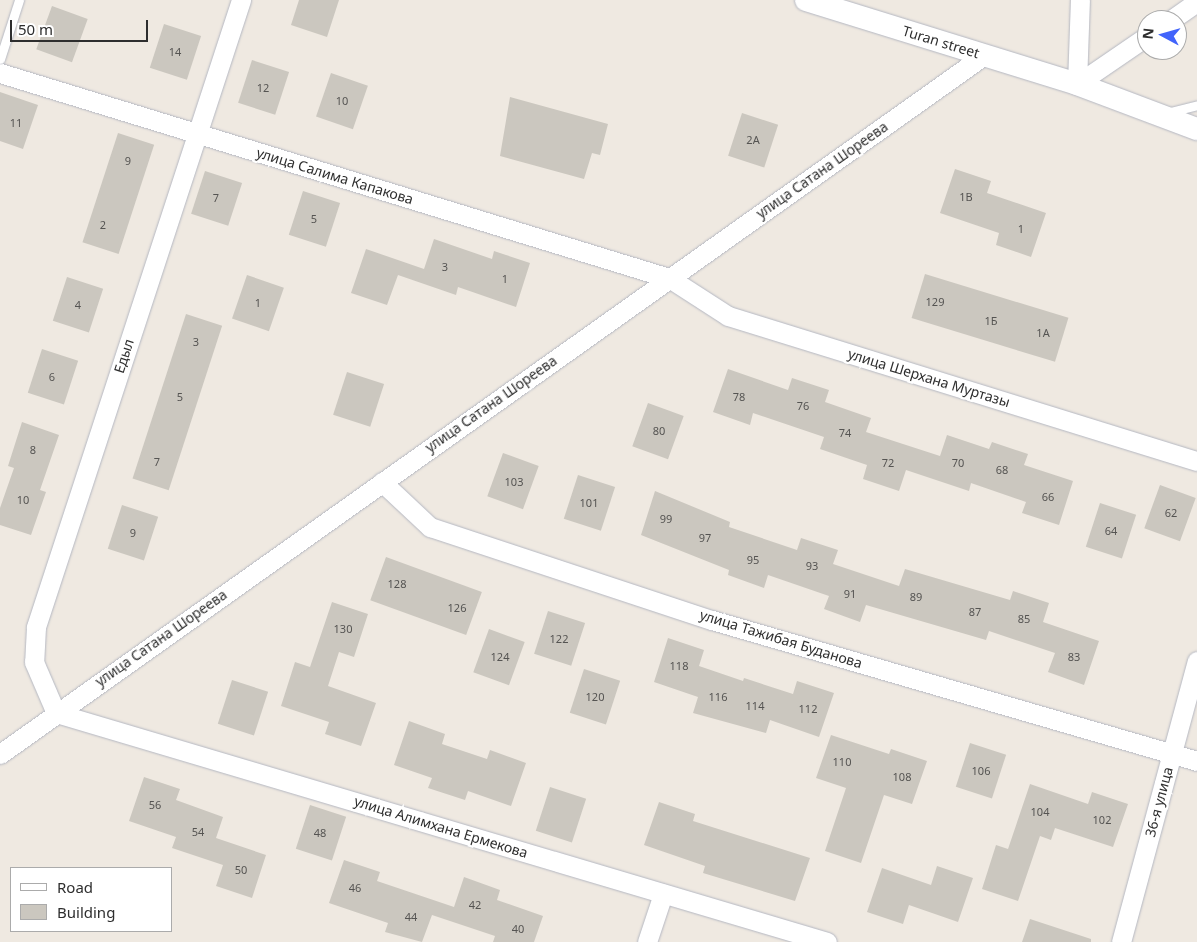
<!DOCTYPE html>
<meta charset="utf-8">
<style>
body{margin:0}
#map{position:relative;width:1197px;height:942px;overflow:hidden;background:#efe9e1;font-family:"Noto Sans",sans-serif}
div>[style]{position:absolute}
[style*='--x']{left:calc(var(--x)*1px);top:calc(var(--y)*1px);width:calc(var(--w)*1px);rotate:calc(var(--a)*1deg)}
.building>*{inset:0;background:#cbc7bf;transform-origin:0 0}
.roads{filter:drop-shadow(0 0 1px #b4b7c1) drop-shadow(0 0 1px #b4b7c1)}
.service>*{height:9px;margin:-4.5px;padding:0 4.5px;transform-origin:4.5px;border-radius:4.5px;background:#fff}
.minor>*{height:19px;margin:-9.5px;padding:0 9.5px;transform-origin:9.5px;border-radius:9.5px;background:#fff}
.tertiary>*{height:22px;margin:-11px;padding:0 11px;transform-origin:11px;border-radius:11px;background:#fff}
span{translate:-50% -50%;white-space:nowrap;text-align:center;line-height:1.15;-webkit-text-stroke:4.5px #fff;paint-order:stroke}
.number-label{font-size:11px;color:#555452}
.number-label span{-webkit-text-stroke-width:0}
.street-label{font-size:14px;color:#2e2e2e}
.legend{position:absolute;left:10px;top:867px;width:162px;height:65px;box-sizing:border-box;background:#fff;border:1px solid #ababab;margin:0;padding:6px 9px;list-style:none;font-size:15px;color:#2e2e2e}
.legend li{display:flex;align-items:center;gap:10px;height:25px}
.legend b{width:25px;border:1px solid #ababab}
.north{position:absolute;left:1137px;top:10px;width:50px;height:50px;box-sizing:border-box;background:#fff;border:1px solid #ababab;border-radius:50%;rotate:276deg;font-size:14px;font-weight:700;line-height:20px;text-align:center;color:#2e2e2e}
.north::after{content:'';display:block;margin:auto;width:18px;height:22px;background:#4264fb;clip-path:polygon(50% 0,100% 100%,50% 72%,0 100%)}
.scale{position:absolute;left:10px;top:20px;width:138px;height:22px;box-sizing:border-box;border:2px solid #2e2e2e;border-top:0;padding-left:6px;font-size:15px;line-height:18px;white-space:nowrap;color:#2e2e2e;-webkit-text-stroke:4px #fff;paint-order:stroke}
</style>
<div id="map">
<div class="building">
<i style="clip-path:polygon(299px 0,339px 0,327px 37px,291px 25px)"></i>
<i style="left:52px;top:6px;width:38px;height:46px;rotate:20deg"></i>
<i style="left:164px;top:24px;width:39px;height:46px;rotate:18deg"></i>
<i style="left:252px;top:60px;width:39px;height:45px;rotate:18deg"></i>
<i style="left:331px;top:73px;width:39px;height:46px;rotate:19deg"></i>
<i style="clip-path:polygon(0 92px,38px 105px,23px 149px,0 141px)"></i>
<i style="clip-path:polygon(510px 97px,608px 124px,600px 155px,592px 153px,584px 179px,500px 156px)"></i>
<i style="left:742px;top:113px;width:38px;height:45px;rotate:18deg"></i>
<i style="left:118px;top:133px;width:38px;height:115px;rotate:18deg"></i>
<i style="clip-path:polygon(955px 169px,991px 181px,987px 193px,1046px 213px,1031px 257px,996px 245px,999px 233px,940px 213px)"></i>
<i style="left:205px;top:171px;width:39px;height:45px;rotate:18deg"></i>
<i style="left:303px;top:191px;width:39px;height:46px;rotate:18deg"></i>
<i style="clip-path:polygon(434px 239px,492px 259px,494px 251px,530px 263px,516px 307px,458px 287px,456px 295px,398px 275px,387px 305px,351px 293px,366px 249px,424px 269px)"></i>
<i style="left:925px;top:274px;width:150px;height:46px;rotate:17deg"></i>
<i style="left:247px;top:275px;width:39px;height:46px;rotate:19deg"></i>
<i style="left:67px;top:277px;width:38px;height:46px;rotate:18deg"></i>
<i style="left:186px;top:314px;width:38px;height:173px;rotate:18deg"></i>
<i style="left:42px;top:349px;width:38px;height:46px;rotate:18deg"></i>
<i style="clip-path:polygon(728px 369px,788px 390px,792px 378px,829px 390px,825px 402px,871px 418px,866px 432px,940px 456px,947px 435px,989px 449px,992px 442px,1028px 454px,1024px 465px,1073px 481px,1059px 525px,1022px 513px,1026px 502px,971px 483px,969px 491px,906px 470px,899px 491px,863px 479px,867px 465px,820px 449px,824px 437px,753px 413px,750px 425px,713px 412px)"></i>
<i style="left:347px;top:372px;width:39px;height:45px;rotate:18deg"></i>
<i style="left:648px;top:403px;width:38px;height:46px;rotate:20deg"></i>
<i style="clip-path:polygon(22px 422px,59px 435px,40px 490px,46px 492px,31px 535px,0 525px,0 508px,14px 468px,8px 466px)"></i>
<i style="left:503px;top:453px;width:38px;height:46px;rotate:20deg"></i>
<i style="left:578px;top:475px;width:39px;height:46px;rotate:18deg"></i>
<i style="left:1160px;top:485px;width:38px;height:46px;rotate:20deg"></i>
<i style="clip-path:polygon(655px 491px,730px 522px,729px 527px,797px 550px,801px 538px,838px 550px,833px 564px,899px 586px,905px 569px,1010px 600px,1013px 591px,1049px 603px,1043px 622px,1099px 641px,1084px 685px,1048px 672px,1055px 653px,989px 631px,986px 640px,866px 605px,860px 622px,824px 609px,829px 596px,768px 575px,764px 588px,728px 575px,729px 570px,641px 535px)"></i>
<i style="left:1100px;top:503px;width:38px;height:46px;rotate:18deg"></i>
<i style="left:122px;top:505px;width:38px;height:46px;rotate:18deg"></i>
<i style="left:386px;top:557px;width:102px;height:46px;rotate:20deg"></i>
<i style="clip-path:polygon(332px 602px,368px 614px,354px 657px,339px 652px,328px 686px,376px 703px,361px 746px,325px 734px,329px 722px,281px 706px,295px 662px,310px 667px)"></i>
<i style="left:548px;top:611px;width:39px;height:45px;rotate:18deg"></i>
<i style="left:489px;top:629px;width:38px;height:46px;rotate:20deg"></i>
<i style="clip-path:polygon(668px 638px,704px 650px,699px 666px,743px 681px,744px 678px,793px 694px,797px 681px,834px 693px,819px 737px,770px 720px,766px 733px,693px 713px,698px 697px,654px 682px)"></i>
<i style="left:584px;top:669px;width:38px;height:46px;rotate:18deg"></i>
<i style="left:232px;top:680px;width:38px;height:46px;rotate:18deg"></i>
<i style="clip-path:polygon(409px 721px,445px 734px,442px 744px,487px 759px,490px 750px,526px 763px,511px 806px,468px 791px,465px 800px,428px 788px,432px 778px,394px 765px)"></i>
<i style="clip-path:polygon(831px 735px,889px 754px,891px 749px,927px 761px,912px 804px,884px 795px,861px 863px,825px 851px,846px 788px,816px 778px)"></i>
<i style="left:970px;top:743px;width:38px;height:46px;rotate:18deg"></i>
<i style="clip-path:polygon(144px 777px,180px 789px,176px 800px,223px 817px,216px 838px,266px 855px,252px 898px,216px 886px,223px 865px,172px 848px,176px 837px,129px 821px)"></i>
<i style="clip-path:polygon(1030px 784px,1088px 804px,1092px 792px,1128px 804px,1113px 847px,1055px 828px,1051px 840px,1040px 836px,1018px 901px,982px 889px,996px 845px,1008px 849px)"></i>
<i style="left:550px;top:787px;width:38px;height:46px;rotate:18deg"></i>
<i style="clip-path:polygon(659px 802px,695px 814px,693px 821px,810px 858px,795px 901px,703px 873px,705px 866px,644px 845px)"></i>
<i style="left:310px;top:805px;width:38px;height:46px;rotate:18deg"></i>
<i style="clip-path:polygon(344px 860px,380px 872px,377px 881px,454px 907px,464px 877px,500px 890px,497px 900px,543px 916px,534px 942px,493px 942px,495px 936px,432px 915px,422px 942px,385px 932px,388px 923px,329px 903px)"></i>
<i style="clip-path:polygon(937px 866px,973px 878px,958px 922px,909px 905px,903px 924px,867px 912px,882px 868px,931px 885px)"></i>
<i style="clip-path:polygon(1030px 919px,1091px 939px,1091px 942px,1022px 942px)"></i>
</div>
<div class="roads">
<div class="service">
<i style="--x:0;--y:59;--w:62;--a:-72.1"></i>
<i style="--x:1166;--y:113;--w:32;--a:-14"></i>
</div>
<div class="minor">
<i style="--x:241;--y:0;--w:660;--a:108.11"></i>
<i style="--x:36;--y:627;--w:35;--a:93"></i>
<i style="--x:34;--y:662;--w:56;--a:66.7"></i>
<i style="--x:56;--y:713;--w:804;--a:16.54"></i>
<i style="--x:1171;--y:20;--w:32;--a:-35"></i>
<i style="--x:0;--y:73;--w:700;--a:17.04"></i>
<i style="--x:669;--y:278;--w:70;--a:32.8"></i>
<i style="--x:728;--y:316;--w:491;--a:17.2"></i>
<i style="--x:1077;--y:84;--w:85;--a:-34.4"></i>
<i style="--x:1077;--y:84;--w:84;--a:-88"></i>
<i style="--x:382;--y:482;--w:66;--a:43.2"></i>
<i style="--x:430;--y:527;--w:297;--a:18.3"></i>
<i style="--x:712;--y:620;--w:505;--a:16.21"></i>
<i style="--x:0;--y:754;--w:1206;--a:-35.38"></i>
<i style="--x:647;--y:942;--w:51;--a:-71.6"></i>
<i style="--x:1121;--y:942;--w:291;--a:-74.9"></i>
</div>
<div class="tertiary">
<i style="--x:806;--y:0;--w:284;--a:17.2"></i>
<i style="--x:1077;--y:84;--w:128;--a:20.6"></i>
</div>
</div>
<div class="number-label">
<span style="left:175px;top:52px">14</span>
<span style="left:263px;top:88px">12</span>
<span style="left:342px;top:101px">10</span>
<span style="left:16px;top:123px">11</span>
<span style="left:753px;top:140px">2А</span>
<span style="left:128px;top:161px">9</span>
<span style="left:966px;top:197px">1В</span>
<span style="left:216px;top:198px">7</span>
<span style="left:314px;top:219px">5</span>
<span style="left:103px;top:225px">2</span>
<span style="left:1021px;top:229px">1</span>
<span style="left:445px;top:267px">3</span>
<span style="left:505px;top:279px">1</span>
<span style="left:935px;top:302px">129</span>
<span style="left:258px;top:303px">1</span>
<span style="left:78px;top:305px">4</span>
<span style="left:991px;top:321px">1Б</span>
<span style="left:1043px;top:333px">1А</span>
<span style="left:196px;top:342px">3</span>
<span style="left:52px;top:377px">6</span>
<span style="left:180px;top:397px">5</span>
<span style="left:739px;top:397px">78</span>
<span style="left:803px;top:406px">76</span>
<span style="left:659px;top:431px">80</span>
<span style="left:845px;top:433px">74</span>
<span style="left:33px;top:450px">8</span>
<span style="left:157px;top:462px">7</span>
<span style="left:888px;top:463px">72</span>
<span style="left:958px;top:463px">70</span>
<span style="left:1002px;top:470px">68</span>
<span style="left:514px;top:482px">103</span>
<span style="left:1048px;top:497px">66</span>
<span style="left:23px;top:500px">10</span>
<span style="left:589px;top:503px">101</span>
<span style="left:1171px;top:513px">62</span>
<span style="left:666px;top:519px">99</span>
<span style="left:1111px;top:531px">64</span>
<span style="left:133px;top:533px">9</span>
<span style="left:705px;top:538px">97</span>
<span style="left:753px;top:560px">95</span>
<span style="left:812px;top:566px">93</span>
<span style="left:397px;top:584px">128</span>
<span style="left:850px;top:594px">91</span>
<span style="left:916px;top:597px">89</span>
<span style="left:457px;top:608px">126</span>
<span style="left:975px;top:612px">87</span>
<span style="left:1024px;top:619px">85</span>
<span style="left:343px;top:629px">130</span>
<span style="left:559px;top:639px">122</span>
<span style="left:500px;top:657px">124</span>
<span style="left:1074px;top:657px">83</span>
<span style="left:679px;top:666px">118</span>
<span style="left:595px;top:697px">120</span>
<span style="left:718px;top:697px">116</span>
<span style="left:755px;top:706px">114</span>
<span style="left:808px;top:709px">112</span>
<span style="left:842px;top:762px">110</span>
<span style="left:981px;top:771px">106</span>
<span style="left:902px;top:777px">108</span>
<span style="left:155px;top:805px">56</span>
<span style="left:1040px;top:812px">104</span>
<span style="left:1102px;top:820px">102</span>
<span style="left:198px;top:832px">54</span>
<span style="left:320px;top:833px">48</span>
<span style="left:241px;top:870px">50</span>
<span style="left:355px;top:888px">46</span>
<span style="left:475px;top:905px">42</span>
<span style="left:411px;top:917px">44</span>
<span style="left:518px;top:929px">40</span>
</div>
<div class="street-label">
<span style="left:941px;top:42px;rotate:17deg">Turan street</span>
<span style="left:822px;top:170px;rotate:-35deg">улица Сатана Шореева</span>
<span style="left:335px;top:176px;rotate:17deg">улица Салима Капакова</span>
<span style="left:124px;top:356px;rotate:-72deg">Едыл</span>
<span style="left:929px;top:378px;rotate:17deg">улица Шерхана Муртазы</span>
<span style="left:491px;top:404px;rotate:-35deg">улица Сатана Шореева</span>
<span style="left:161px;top:638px;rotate:-35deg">улица Сатана Шореева</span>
<span style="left:781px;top:639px;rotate:17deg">улица Тажибая Буданова</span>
<span style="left:1159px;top:802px;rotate:-75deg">36-я улица</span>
<span style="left:441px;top:827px;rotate:17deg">улица Алимхана Ермекова</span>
</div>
<ul class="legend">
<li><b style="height:6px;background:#fff"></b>Road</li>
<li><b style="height:14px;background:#cbc7bf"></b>Building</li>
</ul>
<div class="north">N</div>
<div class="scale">50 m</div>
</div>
